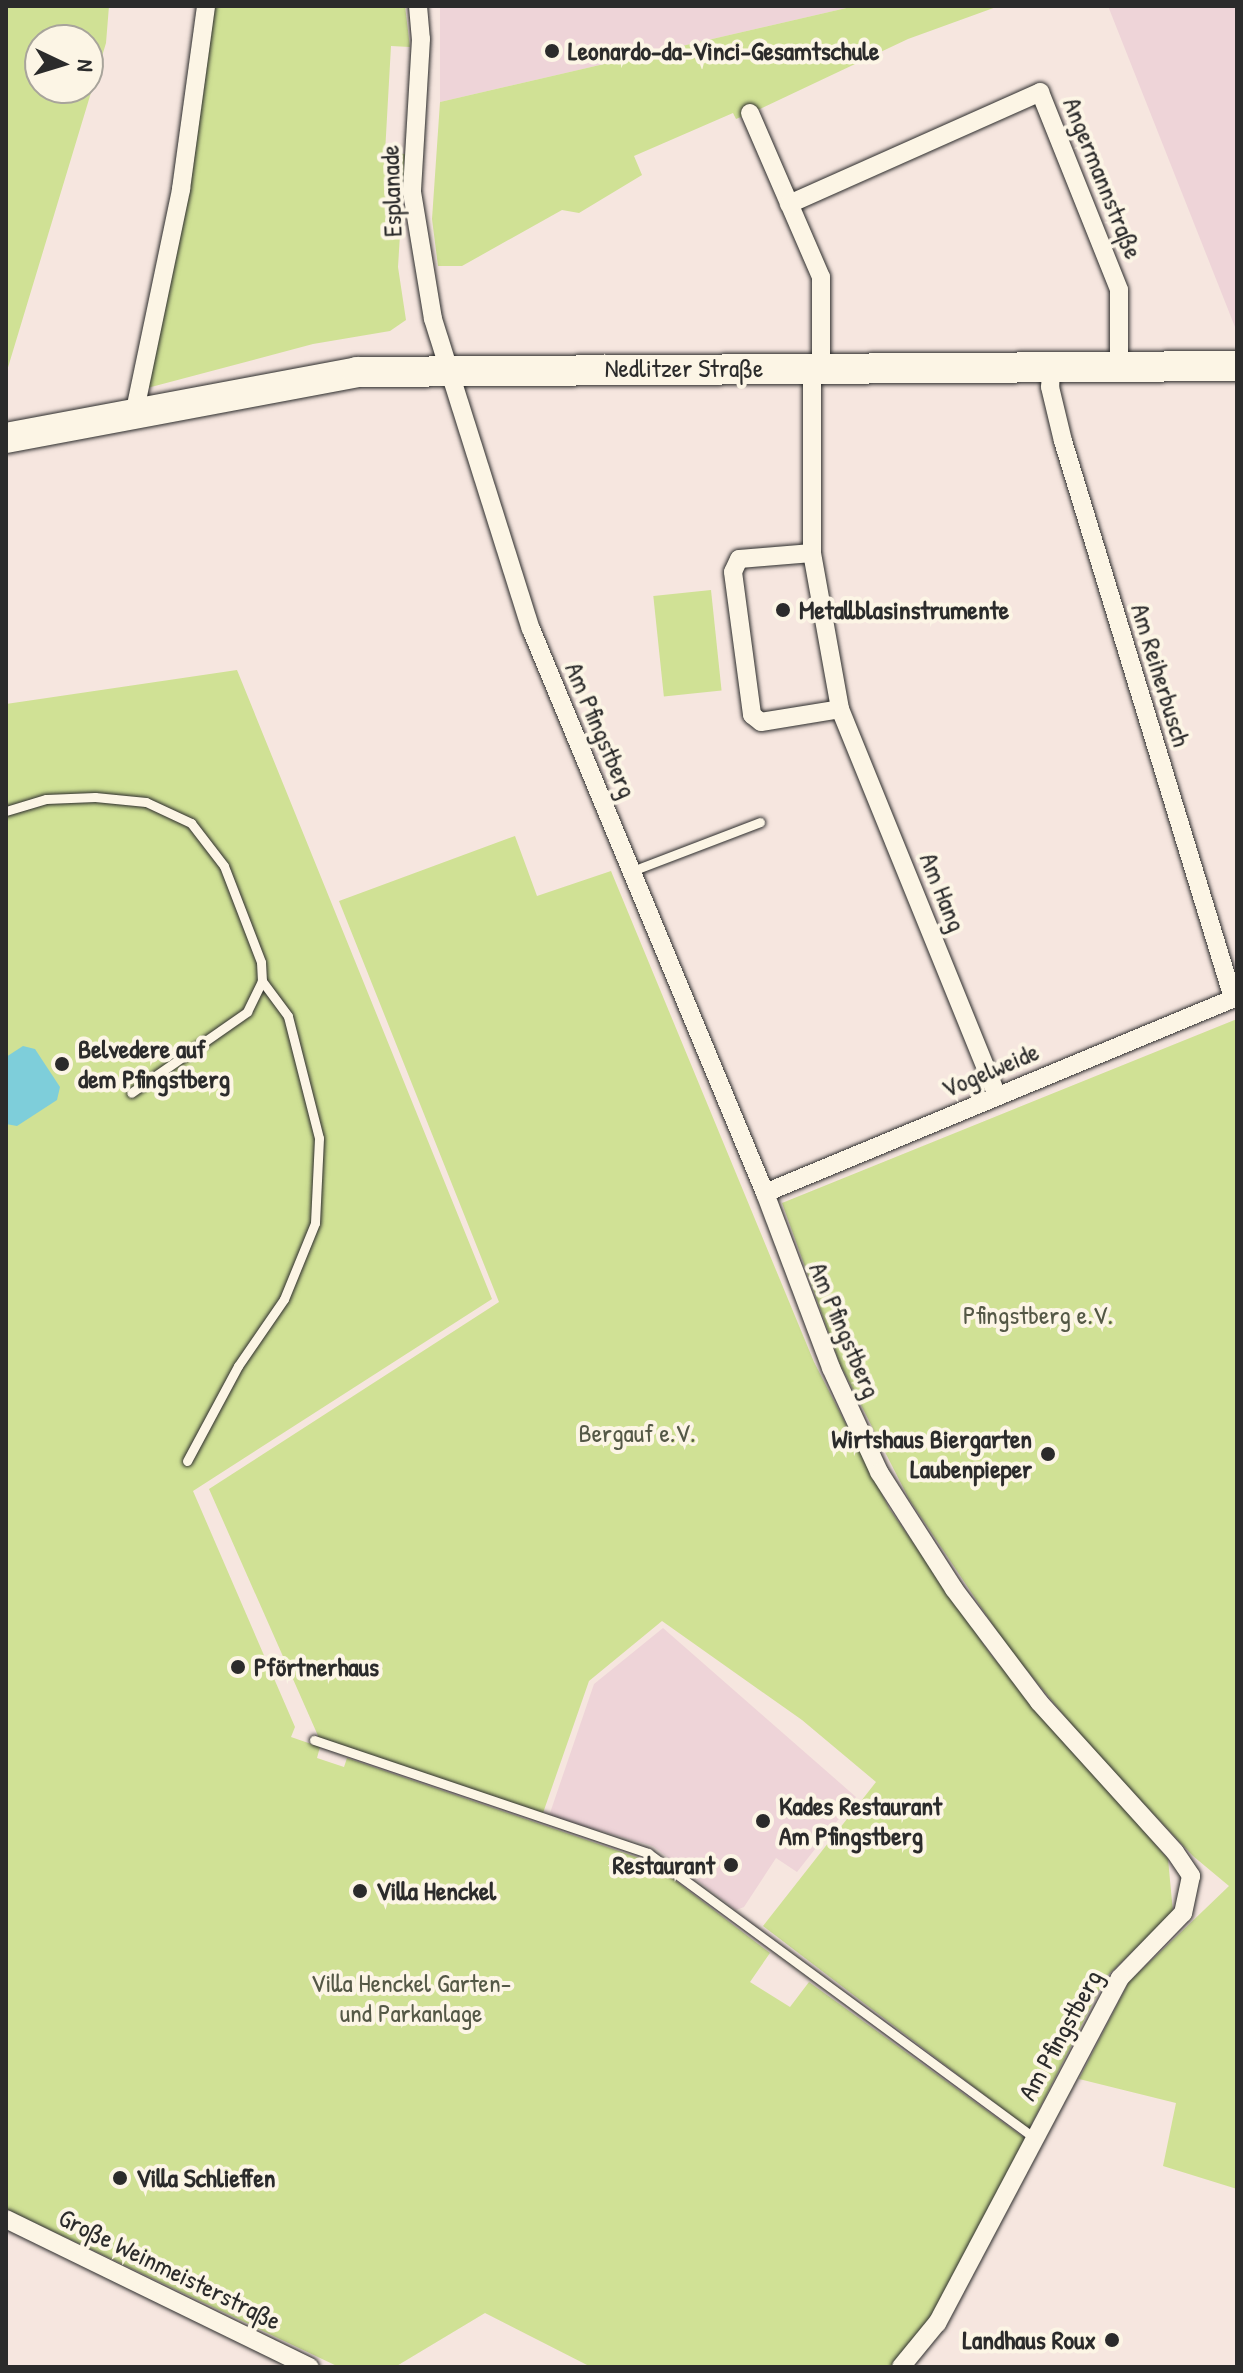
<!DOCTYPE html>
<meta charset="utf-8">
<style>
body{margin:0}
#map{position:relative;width:1243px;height:2373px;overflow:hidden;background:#f6e6df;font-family:"Patrick Hand",sans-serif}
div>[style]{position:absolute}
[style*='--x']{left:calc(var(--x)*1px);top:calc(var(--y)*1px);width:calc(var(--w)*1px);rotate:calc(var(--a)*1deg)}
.built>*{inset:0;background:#eed4d8}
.green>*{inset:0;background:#d0e195;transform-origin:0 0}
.water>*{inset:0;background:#7eceda}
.roads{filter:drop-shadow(0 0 2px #2b2b2b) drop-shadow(0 0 2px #2b2b2b)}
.service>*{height:9px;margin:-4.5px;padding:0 4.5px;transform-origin:4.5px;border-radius:4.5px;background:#fcf5e5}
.minor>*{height:18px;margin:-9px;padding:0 9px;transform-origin:9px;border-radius:9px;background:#fcf5e5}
.primary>*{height:30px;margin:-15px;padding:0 15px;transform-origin:15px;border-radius:15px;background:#fcf5e5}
.dots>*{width:22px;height:22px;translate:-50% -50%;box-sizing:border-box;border:4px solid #fcf5e5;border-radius:50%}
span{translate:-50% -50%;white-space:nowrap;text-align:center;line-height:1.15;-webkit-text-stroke:8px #fcf5e5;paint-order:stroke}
.poi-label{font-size:26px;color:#2b2b2b;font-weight:700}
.left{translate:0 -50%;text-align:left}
.right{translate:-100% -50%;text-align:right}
.street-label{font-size:26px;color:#2b2b2b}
.park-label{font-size:26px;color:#545846}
.frame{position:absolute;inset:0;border:8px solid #2b2b2b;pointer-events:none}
.north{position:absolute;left:24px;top:24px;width:80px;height:80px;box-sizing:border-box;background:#fcf5e5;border:2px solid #a8a49b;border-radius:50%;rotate:94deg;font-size:22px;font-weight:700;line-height:32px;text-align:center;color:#2b2b2b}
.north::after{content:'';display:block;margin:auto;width:28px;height:36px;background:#2b2b2b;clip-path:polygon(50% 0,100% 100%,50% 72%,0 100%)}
</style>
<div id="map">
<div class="built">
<i style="clip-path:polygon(440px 6px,855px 6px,440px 102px)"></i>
<i style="clip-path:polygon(1108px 6px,1237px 6px,1237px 327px,1235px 327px)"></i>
<i style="clip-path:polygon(663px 1628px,856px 1797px,797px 1872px,776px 1858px,744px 1907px,736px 1910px,653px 1846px,549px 1816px,594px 1684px)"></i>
</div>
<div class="green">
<i style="clip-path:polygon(evenodd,6px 6px,109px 6px,106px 43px,6px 374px,6px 6px,40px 40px,88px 40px,88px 88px,40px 88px,40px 40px)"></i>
<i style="clip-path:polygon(206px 6px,405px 6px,410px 47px,391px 46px,385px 153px,405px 154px,398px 267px,406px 320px,390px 331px,313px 344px,136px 391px)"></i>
<i style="clip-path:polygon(855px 6px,999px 6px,908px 39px,760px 109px,736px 119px,733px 113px,634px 156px,642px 175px,579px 213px,562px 210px,462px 266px,438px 266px,432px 219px,440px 102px)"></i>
<i style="left:711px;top:590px;width:101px;height:58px;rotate:84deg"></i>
<i style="clip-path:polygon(237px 670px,492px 1299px,193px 1491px,295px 1727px,291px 1737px,320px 1747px,317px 1758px,344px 1767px,347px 1758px,651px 1862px,770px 1953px,750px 1982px,790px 2007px,809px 1982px,1026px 2139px,931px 2321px,895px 2367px,591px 2367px,485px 2313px,395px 2367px,339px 2367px,6px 2209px,6px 704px)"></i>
<i style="clip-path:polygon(515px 836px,537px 896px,611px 871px,814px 1362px,889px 1508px,991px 1655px,1168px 1859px,1173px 1912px,1106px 1977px,1029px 2129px,763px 1926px,876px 1782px,802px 1720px,662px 1621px,589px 1681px,543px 1813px,319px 1738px,209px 1489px,499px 1302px,339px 901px)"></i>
<i style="clip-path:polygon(1237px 1019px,1237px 2189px,1163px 2166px,1176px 2103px,1079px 2079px,1129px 1982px,1229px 1886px,1193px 1856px,1086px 1742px,1007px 1646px,909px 1499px,840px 1364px,782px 1203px)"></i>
</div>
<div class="water">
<i style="clip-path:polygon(23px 1046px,35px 1049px,60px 1087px,57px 1100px,17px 1126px,6px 1124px,6px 1057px)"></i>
</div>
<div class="roads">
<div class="service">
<i style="--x:6;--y:811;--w:42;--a:-16.7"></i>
<i style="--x:46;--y:799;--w:49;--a:-2.3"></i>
<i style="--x:95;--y:797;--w:51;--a:5.6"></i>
<i style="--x:146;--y:802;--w:50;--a:25"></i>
<i style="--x:191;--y:823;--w:54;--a:52.5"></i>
<i style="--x:224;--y:866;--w:103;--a:68.9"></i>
<i style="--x:261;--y:962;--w:19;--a:87"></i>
<i style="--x:262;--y:981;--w:34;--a:116"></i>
<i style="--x:247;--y:1012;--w:141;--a:145.1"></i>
<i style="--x:632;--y:871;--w:137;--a:-20.9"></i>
<i style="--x:187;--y:1461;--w:108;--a:-61.8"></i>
<i style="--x:238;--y:1366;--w:81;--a:-55.5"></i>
<i style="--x:284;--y:1299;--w:82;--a:-67.8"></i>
<i style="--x:315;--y:1223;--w:85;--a:-87.3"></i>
<i style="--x:319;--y:1138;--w:126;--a:-104.3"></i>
<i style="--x:288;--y:1016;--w:44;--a:-126.6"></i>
<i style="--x:314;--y:1740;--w:353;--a:18.7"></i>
<i style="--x:648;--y:1853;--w:478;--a:36.4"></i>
</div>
<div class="minor">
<i style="--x:418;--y:6;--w:33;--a:85"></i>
<i style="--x:421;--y:39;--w:153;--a:93.4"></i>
<i style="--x:412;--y:192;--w:129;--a:80.6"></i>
<i style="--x:433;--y:319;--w:325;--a:72.5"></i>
<i style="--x:531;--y:629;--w:611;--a:67.47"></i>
<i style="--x:765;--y:1193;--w:187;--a:69.3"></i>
<i style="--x:831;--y:1368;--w:115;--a:65.2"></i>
<i style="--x:879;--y:1472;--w:139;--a:57.3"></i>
<i style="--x:954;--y:1589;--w:141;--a:53"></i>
<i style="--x:1039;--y:1702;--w:202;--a:47.8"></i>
<i style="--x:1175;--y:1852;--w:29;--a:56"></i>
<i style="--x:1191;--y:1876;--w:38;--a:102"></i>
<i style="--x:1183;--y:1913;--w:91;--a:134.1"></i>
<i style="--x:1120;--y:1978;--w:391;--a:117.9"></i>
<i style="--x:937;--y:2323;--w:57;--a:129.3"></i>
<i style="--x:750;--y:113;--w:179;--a:66.6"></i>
<i style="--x:821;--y:277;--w:90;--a:90"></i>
<i style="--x:789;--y:204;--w:275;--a:-24"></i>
<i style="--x:1040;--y:92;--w:213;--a:68.2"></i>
<i style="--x:1119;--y:290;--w:75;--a:90"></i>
<i style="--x:1051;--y:364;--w:23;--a:92"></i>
<i style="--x:1050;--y:387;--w:56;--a:76.5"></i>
<i style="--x:1063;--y:441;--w:582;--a:73.03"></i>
<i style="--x:812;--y:367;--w:186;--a:90"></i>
<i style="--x:812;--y:553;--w:158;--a:79.8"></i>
<i style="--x:840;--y:709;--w:417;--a:67.9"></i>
<i style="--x:135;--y:410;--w:226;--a:-78.2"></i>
<i style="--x:181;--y:189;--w:185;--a:-82.2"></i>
<i style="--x:812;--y:553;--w:73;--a:175.3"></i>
<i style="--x:739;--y:559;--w:14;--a:115"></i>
<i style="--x:733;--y:572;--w:144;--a:82.4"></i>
<i style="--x:752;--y:715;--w:11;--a:38"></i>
<i style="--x:761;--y:722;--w:80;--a:-9.3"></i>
<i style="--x:765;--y:1193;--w:511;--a:-22.55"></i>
<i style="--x:6;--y:2219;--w:338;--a:26"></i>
</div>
<div class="primary">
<i style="--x:6;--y:438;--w:357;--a:-10.6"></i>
<i style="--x:357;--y:372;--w:880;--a:-0.39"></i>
</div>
</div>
<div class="dots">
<i style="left:552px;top:51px;background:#2b2b2b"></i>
<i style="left:783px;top:610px;background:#2b2b2b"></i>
<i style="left:62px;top:1064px;background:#2b2b2b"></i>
<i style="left:1048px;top:1454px;background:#2b2b2b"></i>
<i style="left:238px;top:1667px;background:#2b2b2b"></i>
<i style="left:763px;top:1821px;background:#2b2b2b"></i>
<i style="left:731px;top:1865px;background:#2b2b2b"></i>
<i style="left:360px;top:1891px;background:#2b2b2b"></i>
<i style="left:120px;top:2178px;background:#2b2b2b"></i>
<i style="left:1112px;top:2340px;background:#2b2b2b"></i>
</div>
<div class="poi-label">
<span class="left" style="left:568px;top:51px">Leonardo-da-Vinci-Gesamtschule</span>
<span class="left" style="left:799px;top:610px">Metallblasinstrumente</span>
<span class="left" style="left:78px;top:1064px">Belvedere auf<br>dem Pfingstberg</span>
<span class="right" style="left:1032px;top:1454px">Wirtshaus Biergarten<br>Laubenpieper</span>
<span class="left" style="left:254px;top:1667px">Pförtnerhaus</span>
<span class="left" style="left:779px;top:1821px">Kades Restaurant<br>Am Pfingstberg</span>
<span class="right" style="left:715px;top:1865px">Restaurant</span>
<span class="left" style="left:376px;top:1891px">Villa Henckel</span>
<span class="left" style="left:136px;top:2178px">Villa Schlieffen</span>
<span class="right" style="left:1096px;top:2340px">Landhaus Roux</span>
</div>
<div class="street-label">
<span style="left:1103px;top:178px;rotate:68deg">Angermannstraße</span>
<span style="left:391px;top:191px;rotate:-92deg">Esplanade</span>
<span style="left:684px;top:368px">Nedlitzer Straße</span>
<span style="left:1161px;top:675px;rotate:73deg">Am Reiherbusch</span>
<span style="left:601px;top:730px;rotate:67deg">Am Pfingstberg</span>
<span style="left:943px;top:892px;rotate:68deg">Am Hang</span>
<span style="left:990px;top:1070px;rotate:-23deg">Vogelweide</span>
<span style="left:845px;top:1330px;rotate:67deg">Am Pfingstberg</span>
<span style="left:1060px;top:2035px;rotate:-61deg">Am Pfingstberg</span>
<span style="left:170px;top:2269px;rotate:26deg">Große Weinmeisterstraße</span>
</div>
<div class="park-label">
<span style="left:1038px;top:1315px">Pfingstberg e.V.</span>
<span style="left:637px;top:1433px">Bergauf e.V.</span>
<span style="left:411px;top:1998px">Villa Henckel Garten-<br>und Parkanlage</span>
</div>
<div class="frame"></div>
<div class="north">N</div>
</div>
